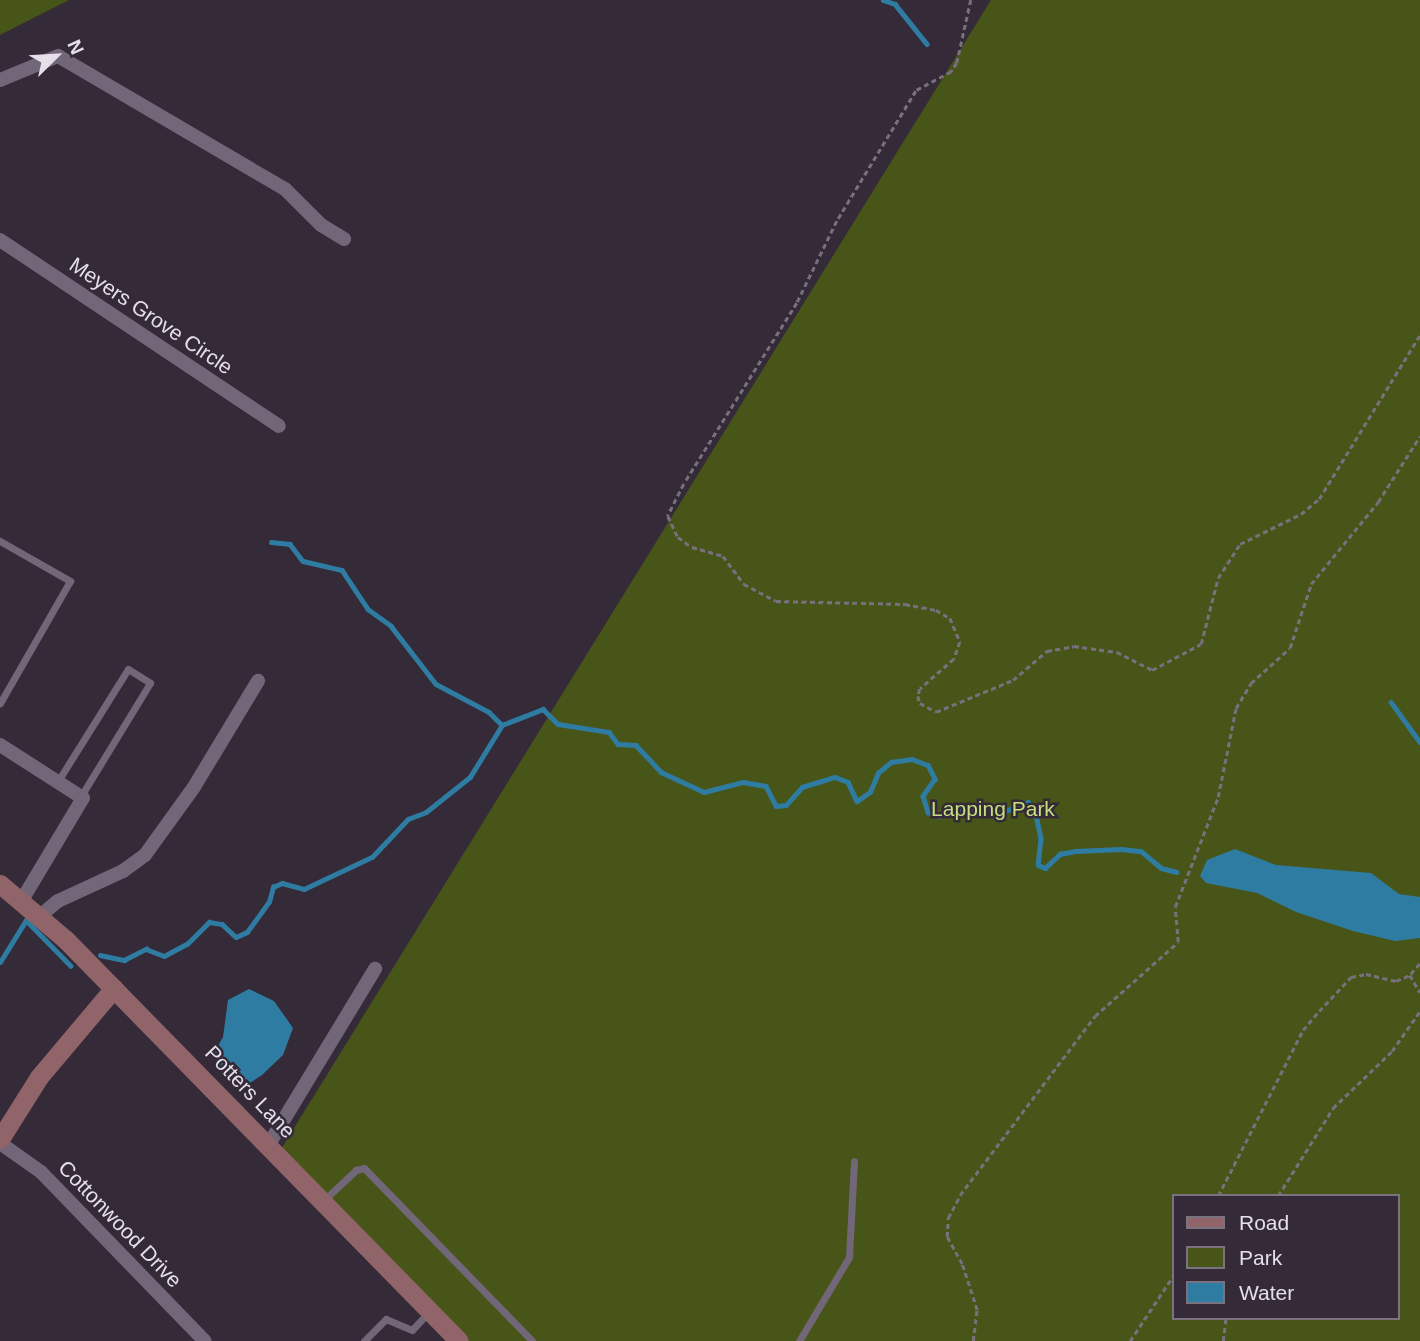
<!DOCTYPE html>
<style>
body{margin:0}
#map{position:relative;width:1420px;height:1341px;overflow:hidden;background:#342a38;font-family:Arial,sans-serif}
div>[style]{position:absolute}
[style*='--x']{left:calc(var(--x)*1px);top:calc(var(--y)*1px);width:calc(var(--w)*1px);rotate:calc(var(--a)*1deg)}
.green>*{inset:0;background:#475519}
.water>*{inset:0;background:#2f7ca3}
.stream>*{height:4.5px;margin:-2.25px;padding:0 2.25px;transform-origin:2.25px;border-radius:2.25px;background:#2f7ca3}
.path>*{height:2.5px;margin-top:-1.25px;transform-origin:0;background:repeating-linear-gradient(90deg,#79707d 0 5px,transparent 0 8.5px)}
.lane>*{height:7px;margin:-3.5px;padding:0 3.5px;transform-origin:3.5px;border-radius:3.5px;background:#726778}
.street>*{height:14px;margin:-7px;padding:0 7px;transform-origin:7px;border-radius:7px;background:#726778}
.secondary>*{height:19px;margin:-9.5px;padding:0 9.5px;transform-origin:9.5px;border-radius:9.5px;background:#906469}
span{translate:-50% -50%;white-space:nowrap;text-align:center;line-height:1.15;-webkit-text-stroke:5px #342a38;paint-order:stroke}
.street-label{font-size:21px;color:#e6dfe9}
.park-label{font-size:21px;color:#c6df7e}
.legend{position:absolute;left:1172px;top:1194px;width:228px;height:126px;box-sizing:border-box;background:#342a38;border:2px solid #7b727f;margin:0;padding:9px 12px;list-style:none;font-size:21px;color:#e6dfe9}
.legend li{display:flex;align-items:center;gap:14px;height:35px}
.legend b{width:35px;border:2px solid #7b727f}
.north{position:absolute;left:21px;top:21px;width:70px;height:70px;-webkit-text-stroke:5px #342a38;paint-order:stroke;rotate:66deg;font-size:19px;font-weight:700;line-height:28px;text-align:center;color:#e6dfe9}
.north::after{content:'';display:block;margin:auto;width:24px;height:32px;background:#e6dfe9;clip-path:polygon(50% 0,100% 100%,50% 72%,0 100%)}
</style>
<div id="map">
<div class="green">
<i style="clip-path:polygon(0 0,69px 0,0 35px)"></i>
<i style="clip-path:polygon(evenodd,991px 0,1420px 0,1420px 1341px,464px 1341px,278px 1154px,991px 0,1173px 1196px,1397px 1196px,1397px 1318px,1173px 1318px,1173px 1196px)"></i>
</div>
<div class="water">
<i style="clip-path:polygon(1235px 849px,1276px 865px,1371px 873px,1399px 894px,1420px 897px,1420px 938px,1395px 941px,1353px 931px,1296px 912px,1257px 893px,1206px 883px,1200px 876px,1207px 860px)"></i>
<i style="clip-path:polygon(249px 989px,274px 1001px,293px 1028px,283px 1055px,262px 1075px,250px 1083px,236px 1084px,222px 1072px,213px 1055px,223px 1037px,228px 1000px)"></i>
</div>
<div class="stream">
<i style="--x:883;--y:0;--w:13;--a:18"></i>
<i style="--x:895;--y:4;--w:51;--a:51.3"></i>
<i style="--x:271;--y:542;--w:19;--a:6"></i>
<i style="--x:290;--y:544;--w:21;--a:53"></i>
<i style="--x:303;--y:561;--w:40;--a:13"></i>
<i style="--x:342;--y:570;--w:47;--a:56.3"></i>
<i style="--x:368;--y:609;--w:29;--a:36"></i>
<i style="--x:391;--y:626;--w:73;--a:52.2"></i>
<i style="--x:436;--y:684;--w:60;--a:27.8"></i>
<i style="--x:489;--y:712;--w:18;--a:45"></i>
<i style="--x:1391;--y:702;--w:49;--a:54.1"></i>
<i style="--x:100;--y:955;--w:25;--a:12"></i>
<i style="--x:124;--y:960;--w:25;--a:-27"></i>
<i style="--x:146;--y:949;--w:19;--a:21"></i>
<i style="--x:164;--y:956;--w:26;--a:-28"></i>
<i style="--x:187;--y:944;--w:31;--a:-45"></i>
<i style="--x:209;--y:922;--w:13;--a:9"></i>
<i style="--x:222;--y:924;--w:19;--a:43"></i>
<i style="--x:236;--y:937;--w:12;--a:-24"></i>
<i style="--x:247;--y:932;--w:37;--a:-54"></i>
<i style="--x:269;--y:902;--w:16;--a:-75"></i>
<i style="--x:273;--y:887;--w:10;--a:-24"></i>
<i style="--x:282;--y:883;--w:23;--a:15"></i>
<i style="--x:304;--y:889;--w:75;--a:-25.2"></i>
<i style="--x:372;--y:857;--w:52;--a:-46.5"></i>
<i style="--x:408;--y:819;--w:19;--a:-21"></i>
<i style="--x:426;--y:812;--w:56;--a:-38.5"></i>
<i style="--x:470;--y:777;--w:61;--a:-58.4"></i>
<i style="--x:502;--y:725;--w:44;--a:-21.3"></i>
<i style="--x:543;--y:709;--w:21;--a:45"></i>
<i style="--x:558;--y:724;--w:52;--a:8.9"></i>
<i style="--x:609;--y:732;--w:15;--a:53"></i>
<i style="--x:618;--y:744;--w:18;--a:3"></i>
<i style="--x:636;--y:745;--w:37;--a:47"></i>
<i style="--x:661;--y:772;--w:47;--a:24.9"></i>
<i style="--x:704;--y:792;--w:40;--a:-14.4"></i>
<i style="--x:743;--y:782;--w:23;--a:10"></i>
<i style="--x:766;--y:786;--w:22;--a:63"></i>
<i style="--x:776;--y:806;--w:10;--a:-6"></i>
<i style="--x:786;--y:805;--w:24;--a:-48"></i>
<i style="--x:802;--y:787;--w:34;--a:-17"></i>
<i style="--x:835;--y:777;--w:14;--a:21"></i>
<i style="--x:848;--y:782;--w:21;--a:65"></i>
<i style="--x:857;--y:801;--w:16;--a:-35"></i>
<i style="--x:870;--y:792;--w:21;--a:-67"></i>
<i style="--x:878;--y:773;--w:17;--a:-40"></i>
<i style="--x:891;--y:762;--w:21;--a:-8"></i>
<i style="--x:912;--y:759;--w:17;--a:21"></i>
<i style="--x:928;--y:765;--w:16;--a:63"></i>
<i style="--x:935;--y:779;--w:21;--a:125"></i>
<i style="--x:923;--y:796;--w:17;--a:73"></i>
<i style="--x:928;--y:812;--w:12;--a:20"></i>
<i style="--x:939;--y:816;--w:43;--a:-16.3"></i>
<i style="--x:980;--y:804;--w:22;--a:24"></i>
<i style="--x:1000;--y:813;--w:30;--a:-21"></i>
<i style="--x:1028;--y:802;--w:11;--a:49"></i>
<i style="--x:1035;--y:810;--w:29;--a:78"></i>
<i style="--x:1041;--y:838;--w:27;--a:96"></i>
<i style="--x:1038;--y:865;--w:8;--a:23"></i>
<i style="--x:1045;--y:868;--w:21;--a:-43"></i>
<i style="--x:1060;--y:854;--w:15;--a:-11"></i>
<i style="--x:1075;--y:851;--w:46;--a:-2.5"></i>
<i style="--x:1121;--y:849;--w:20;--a:6"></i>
<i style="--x:1141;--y:851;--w:26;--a:40"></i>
<i style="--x:1161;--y:868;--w:16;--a:14"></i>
<i style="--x:0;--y:962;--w:49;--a:-58.2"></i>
<i style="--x:26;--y:920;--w:64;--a:45.6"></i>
</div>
<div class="path">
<i style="--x:971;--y:0;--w:65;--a:102.5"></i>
<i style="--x:957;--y:63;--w:11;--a:124"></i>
<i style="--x:951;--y:72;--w:40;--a:152"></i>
<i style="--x:916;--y:91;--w:152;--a:121.3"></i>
<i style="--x:837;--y:221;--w:91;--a:116"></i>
<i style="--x:797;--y:303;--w:213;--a:122"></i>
<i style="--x:684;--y:484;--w:36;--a:117"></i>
<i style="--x:668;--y:516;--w:23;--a:65"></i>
<i style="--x:678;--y:537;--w:17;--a:36"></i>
<i style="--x:692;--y:547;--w:32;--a:16"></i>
<i style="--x:723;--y:556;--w:35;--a:53"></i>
<i style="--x:744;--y:584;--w:36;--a:28"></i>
<i style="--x:776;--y:601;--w:129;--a:1.3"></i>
<i style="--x:905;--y:604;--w:32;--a:11"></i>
<i style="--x:936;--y:610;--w:16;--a:30"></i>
<i style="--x:950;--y:618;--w:26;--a:67"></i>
<i style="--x:960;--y:642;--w:18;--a:109"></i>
<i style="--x:954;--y:659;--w:45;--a:138.6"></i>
<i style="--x:920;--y:689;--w:7;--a:106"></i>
<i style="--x:918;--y:696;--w:7;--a:74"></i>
<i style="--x:920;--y:703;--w:18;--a:29"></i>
<i style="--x:936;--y:712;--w:83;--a:-22.6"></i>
<i style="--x:1013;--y:680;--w:45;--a:-40.5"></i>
<i style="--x:1047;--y:651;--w:27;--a:-10"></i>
<i style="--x:1074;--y:646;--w:43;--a:7.9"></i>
<i style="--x:1117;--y:652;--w:39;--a:27"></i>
<i style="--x:1152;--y:670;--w:55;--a:-28"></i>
<i style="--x:1201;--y:644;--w:68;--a:-75.6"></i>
<i style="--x:1218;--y:578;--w:40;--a:-57.1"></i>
<i style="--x:1240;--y:544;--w:68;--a:-26.2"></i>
<i style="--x:1301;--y:514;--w:23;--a:-40"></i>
<i style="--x:1319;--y:499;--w:193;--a:-58.4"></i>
<i style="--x:1420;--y:964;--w:15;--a:132"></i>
<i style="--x:1410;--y:975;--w:20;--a:60"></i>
<i style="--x:1218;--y:1196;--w:186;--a:-62.9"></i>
<i style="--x:1303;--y:1030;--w:25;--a:-50"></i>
<i style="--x:1319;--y:1011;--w:47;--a:-46.7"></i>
<i style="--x:1351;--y:977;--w:15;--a:-11"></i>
<i style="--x:1366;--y:974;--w:31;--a:13"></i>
<i style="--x:1396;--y:981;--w:15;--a:-23"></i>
<i style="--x:1278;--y:1196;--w:104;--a:-58"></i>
<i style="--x:1333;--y:1108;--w:82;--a:-44"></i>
<i style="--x:1392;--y:1051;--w:49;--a:-55"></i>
<i style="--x:973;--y:1341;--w:31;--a:-83"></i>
<i style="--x:977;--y:1310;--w:48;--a:-108.1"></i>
<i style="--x:962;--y:1264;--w:31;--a:-119"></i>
<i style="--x:947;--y:1237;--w:19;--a:-87"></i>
<i style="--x:948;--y:1218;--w:26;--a:-62"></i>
<i style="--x:960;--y:1195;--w:224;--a:-53"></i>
<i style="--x:1095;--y:1016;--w:111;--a:-41.7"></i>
<i style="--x:1178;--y:942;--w:35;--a:-95"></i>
<i style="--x:1175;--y:907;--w:118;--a:-68.6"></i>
<i style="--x:1218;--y:797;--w:91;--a:-78.6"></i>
<i style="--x:1236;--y:708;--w:29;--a:-59"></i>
<i style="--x:1251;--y:683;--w:52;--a:-41.9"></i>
<i style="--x:1290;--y:648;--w:67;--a:-71.8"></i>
<i style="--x:1311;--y:584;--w:106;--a:-50.7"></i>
<i style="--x:1378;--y:502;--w:78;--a:-57.5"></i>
<i style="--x:1130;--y:1341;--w:78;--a:-56.5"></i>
<i style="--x:1223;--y:1341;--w:23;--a:-83"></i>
</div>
<div class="lane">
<i style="--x:0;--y:541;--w:81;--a:29.7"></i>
<i style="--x:70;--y:581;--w:141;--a:119.8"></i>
<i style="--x:58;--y:781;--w:132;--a:-58"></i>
<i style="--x:128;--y:669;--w:26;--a:32"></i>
<i style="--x:150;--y:683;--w:132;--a:121.4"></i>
<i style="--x:324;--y:1200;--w:44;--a:-43.2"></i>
<i style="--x:356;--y:1170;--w:8;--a:-14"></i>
<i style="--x:364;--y:1168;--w:241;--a:45.8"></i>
<i style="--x:364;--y:1341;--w:31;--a:-45"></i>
<i style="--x:386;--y:1319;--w:28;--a:23"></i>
<i style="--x:412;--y:1330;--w:26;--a:-47"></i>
<i style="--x:799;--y:1341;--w:98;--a:-59.2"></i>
<i style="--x:849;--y:1257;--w:96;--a:-87"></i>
</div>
<div class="street">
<i style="--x:0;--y:80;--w:63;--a:-22.5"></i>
<i style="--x:58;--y:56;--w:263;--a:30.4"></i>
<i style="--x:285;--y:189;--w:51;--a:45"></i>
<i style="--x:321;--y:225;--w:27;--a:31"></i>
<i style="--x:0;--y:240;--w:335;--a:33.7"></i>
<i style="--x:0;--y:745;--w:98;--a:32.6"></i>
<i style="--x:83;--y:798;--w:119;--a:120.9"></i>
<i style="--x:40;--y:916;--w:23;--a:-40"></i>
<i style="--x:58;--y:901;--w:72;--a:-24.8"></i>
<i style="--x:123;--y:871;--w:27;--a:-36"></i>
<i style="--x:145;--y:855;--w:84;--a:-54.2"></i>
<i style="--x:194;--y:787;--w:124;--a:-58.9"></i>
<i style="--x:0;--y:1143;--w:50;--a:35.3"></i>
<i style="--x:41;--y:1172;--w:235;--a:45.9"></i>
<i style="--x:269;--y:1144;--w:205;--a:-58.8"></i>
</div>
<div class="secondary">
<i style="--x:0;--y:884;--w:87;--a:40.3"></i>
<i style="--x:66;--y:940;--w:561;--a:45.58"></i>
<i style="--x:0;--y:1139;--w:73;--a:-57.8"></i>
<i style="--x:39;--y:1077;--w:116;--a:-49.9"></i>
</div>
<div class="street-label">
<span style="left:151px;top:316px;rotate:34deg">Meyers Grove Circle</span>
<span style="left:250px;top:1092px;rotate:46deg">Potters Lane</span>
<span style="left:120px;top:1224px;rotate:46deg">Cottonwood Drive</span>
</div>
<div class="park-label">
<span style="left:993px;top:809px">Lapping Park</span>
</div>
<ul class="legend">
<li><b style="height:9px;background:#906469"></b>Road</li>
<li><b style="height:19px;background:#475519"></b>Park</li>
<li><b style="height:19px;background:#2f7ca3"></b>Water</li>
</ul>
<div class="north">N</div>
</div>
